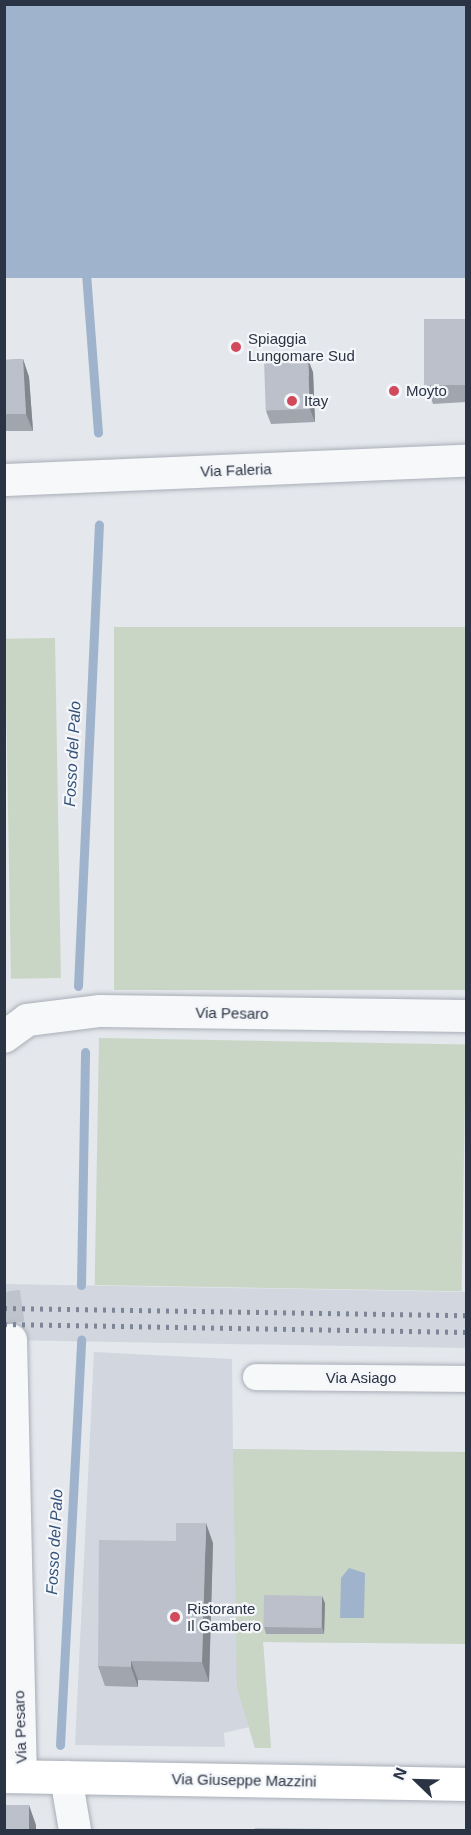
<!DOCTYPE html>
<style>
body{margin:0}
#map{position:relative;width:471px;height:1835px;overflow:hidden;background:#e4e7ec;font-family:Arial,sans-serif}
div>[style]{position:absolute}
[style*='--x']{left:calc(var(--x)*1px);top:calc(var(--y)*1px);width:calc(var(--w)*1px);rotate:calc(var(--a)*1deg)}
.built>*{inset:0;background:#d2d6de;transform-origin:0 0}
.green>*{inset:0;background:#c9d6c5;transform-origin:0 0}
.water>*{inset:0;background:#9fb4cc;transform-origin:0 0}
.stream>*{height:9px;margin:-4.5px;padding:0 4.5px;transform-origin:4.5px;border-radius:4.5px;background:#9fb4cc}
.tertiary-tunnel>*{height:32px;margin-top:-16px;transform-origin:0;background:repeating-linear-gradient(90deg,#bfc3cb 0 32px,transparent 0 48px)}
.roads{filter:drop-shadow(0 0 2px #a9aeb7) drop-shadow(0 0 2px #a9aeb7)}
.minor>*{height:26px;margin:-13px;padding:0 13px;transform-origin:13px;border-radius:13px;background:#f7f8fa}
.tertiary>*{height:32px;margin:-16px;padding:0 16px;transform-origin:16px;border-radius:16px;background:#f7f8fa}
.primary>*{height:33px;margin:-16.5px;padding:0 16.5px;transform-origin:16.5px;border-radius:16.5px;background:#fff}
.rail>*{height:4.5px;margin-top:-2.25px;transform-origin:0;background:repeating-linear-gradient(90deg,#7d8696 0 3px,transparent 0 9px)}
.wall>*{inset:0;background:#a1a5ae}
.shaded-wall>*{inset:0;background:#83868d}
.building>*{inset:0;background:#bbc0ca;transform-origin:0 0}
.dots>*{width:16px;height:16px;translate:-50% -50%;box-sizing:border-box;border:3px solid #f4f6f9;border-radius:50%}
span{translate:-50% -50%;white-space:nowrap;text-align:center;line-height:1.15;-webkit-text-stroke:4.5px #f4f6f9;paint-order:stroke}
.poi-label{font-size:15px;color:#2b3445}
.left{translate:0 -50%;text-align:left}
.street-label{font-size:15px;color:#2b3445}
.water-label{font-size:16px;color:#34527a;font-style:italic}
.frame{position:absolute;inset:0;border:6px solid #2b3445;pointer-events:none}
.north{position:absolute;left:387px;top:1751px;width:60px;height:60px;-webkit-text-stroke:4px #f4f6f9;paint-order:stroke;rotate:293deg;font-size:16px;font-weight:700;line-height:24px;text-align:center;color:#2b3445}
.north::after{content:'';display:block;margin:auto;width:21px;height:27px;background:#2b3445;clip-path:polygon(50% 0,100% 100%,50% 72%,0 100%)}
</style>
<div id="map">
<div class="built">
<i style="left:5px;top:1284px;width:461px;height:56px;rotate:1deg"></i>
<i style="clip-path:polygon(94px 1352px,232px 1359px,233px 1449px,392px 1451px,389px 1643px,263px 1642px,271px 1748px,255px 1748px,249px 1727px,224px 1733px,225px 1747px,75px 1745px)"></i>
</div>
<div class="green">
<i style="left:466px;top:627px;width:363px;height:352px;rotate:90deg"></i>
<i style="left:55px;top:638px;width:340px;height:50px;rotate:89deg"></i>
<i style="left:99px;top:1038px;width:367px;height:247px;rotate:1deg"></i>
<i style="clip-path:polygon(233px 1449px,466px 1452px,466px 1644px,263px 1642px,271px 1748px,255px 1748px,237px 1688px)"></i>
</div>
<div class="water">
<i style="left:5px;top:4px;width:461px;height:274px"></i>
<i style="clip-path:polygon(349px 1568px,365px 1573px,364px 1618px,340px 1618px,341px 1578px)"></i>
</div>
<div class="stream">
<i style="--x:86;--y:273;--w:160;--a:85.7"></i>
<i style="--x:78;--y:986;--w:462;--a:-87.4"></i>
<i style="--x:81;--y:1285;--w:233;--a:-89"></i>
<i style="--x:60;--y:1745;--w:406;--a:-87"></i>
</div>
<div class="tertiary-tunnel">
<i style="--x:4;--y:1292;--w:49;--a:81.7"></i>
</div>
<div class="roads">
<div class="minor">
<i style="--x:256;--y:1377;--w:210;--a:0.5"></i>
</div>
<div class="tertiary">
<i style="--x:4;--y:480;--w:462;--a:-2.4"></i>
<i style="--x:4;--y:1037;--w:29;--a:-36"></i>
<i style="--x:27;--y:1020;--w:74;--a:-7"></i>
<i style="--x:100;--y:1011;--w:366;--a:0.8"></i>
<i style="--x:11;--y:1340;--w:436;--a:88.7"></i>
<i style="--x:66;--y:1777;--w:54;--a:80.4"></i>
</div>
<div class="primary">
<i style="--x:4;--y:1776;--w:462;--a:1"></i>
</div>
</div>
<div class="rail">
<i style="--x:4;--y:1308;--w:462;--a:0.9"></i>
<i style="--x:4;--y:1324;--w:462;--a:1"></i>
</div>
<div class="wall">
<i style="clip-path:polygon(466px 319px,466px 402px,433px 404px,427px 386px)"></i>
<i style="clip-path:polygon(23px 359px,29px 377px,33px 431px,4px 431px,4px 360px)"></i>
<i style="clip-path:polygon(313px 372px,315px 422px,271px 424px,266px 411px)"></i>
<i style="clip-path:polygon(213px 1543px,209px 1682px,138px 1680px,138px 1687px,105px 1686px,98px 1666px)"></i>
<i style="clip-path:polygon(325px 1603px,324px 1634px,266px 1634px,264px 1627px)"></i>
</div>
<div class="shaded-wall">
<i style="clip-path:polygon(23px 359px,29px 377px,33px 431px,26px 414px)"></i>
<i style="clip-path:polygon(308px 359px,313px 372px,315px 422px,310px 409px)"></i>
<i style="clip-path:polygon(206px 1523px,213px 1543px,209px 1682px,202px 1662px)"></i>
<i style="clip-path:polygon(322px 1596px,325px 1603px,324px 1634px,322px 1627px)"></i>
<i style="clip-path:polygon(131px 1661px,138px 1680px,138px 1687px,131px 1667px)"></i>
<i style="clip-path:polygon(29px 1805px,36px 1825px,36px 1830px,29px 1830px)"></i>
</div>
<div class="building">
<i style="left:466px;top:319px;width:66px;height:42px;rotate:90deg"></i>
<i style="clip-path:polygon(23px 359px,26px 414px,4px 414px,4px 360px)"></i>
<i style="left:308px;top:359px;width:50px;height:44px;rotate:88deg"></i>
<i style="clip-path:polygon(176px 1523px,206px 1523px,202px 1662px,131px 1661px,131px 1667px,98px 1666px,99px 1540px,176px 1541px)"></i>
<i style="left:264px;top:1595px;width:58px;height:32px;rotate:1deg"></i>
<i style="left:4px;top:1805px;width:25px;height:25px"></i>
<i style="clip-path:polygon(255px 1828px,407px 1830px,255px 1830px)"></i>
</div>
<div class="dots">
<i style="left:236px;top:347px;background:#d1495b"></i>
<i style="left:394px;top:391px;background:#d1495b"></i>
<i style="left:292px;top:401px;background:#d1495b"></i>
<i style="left:175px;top:1617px;background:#d1495b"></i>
</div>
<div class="poi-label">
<span class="left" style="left:248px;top:347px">Spiaggia<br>Lungomare Sud</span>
<span class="left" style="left:406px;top:391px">Moyto</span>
<span class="left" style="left:304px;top:401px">Itay</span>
<span class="left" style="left:187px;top:1617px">Ristorante<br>Il Gambero</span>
</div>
<div class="street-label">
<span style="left:236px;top:470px;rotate:-2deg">Via Faleria</span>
<span style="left:232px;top:1013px;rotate:1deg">Via Pesaro</span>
<span style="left:361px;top:1378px">Via Asiago</span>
<span style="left:20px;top:1727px;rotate:-92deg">Via Pesaro</span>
<span style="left:244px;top:1780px;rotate:1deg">Via Giuseppe Mazzini</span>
</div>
<div class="water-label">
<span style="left:73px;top:754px;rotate:-87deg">Fosso del Palo</span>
<span style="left:55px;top:1542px;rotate:-87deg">Fosso del Palo</span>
</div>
<div class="frame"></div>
<div class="north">N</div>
</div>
